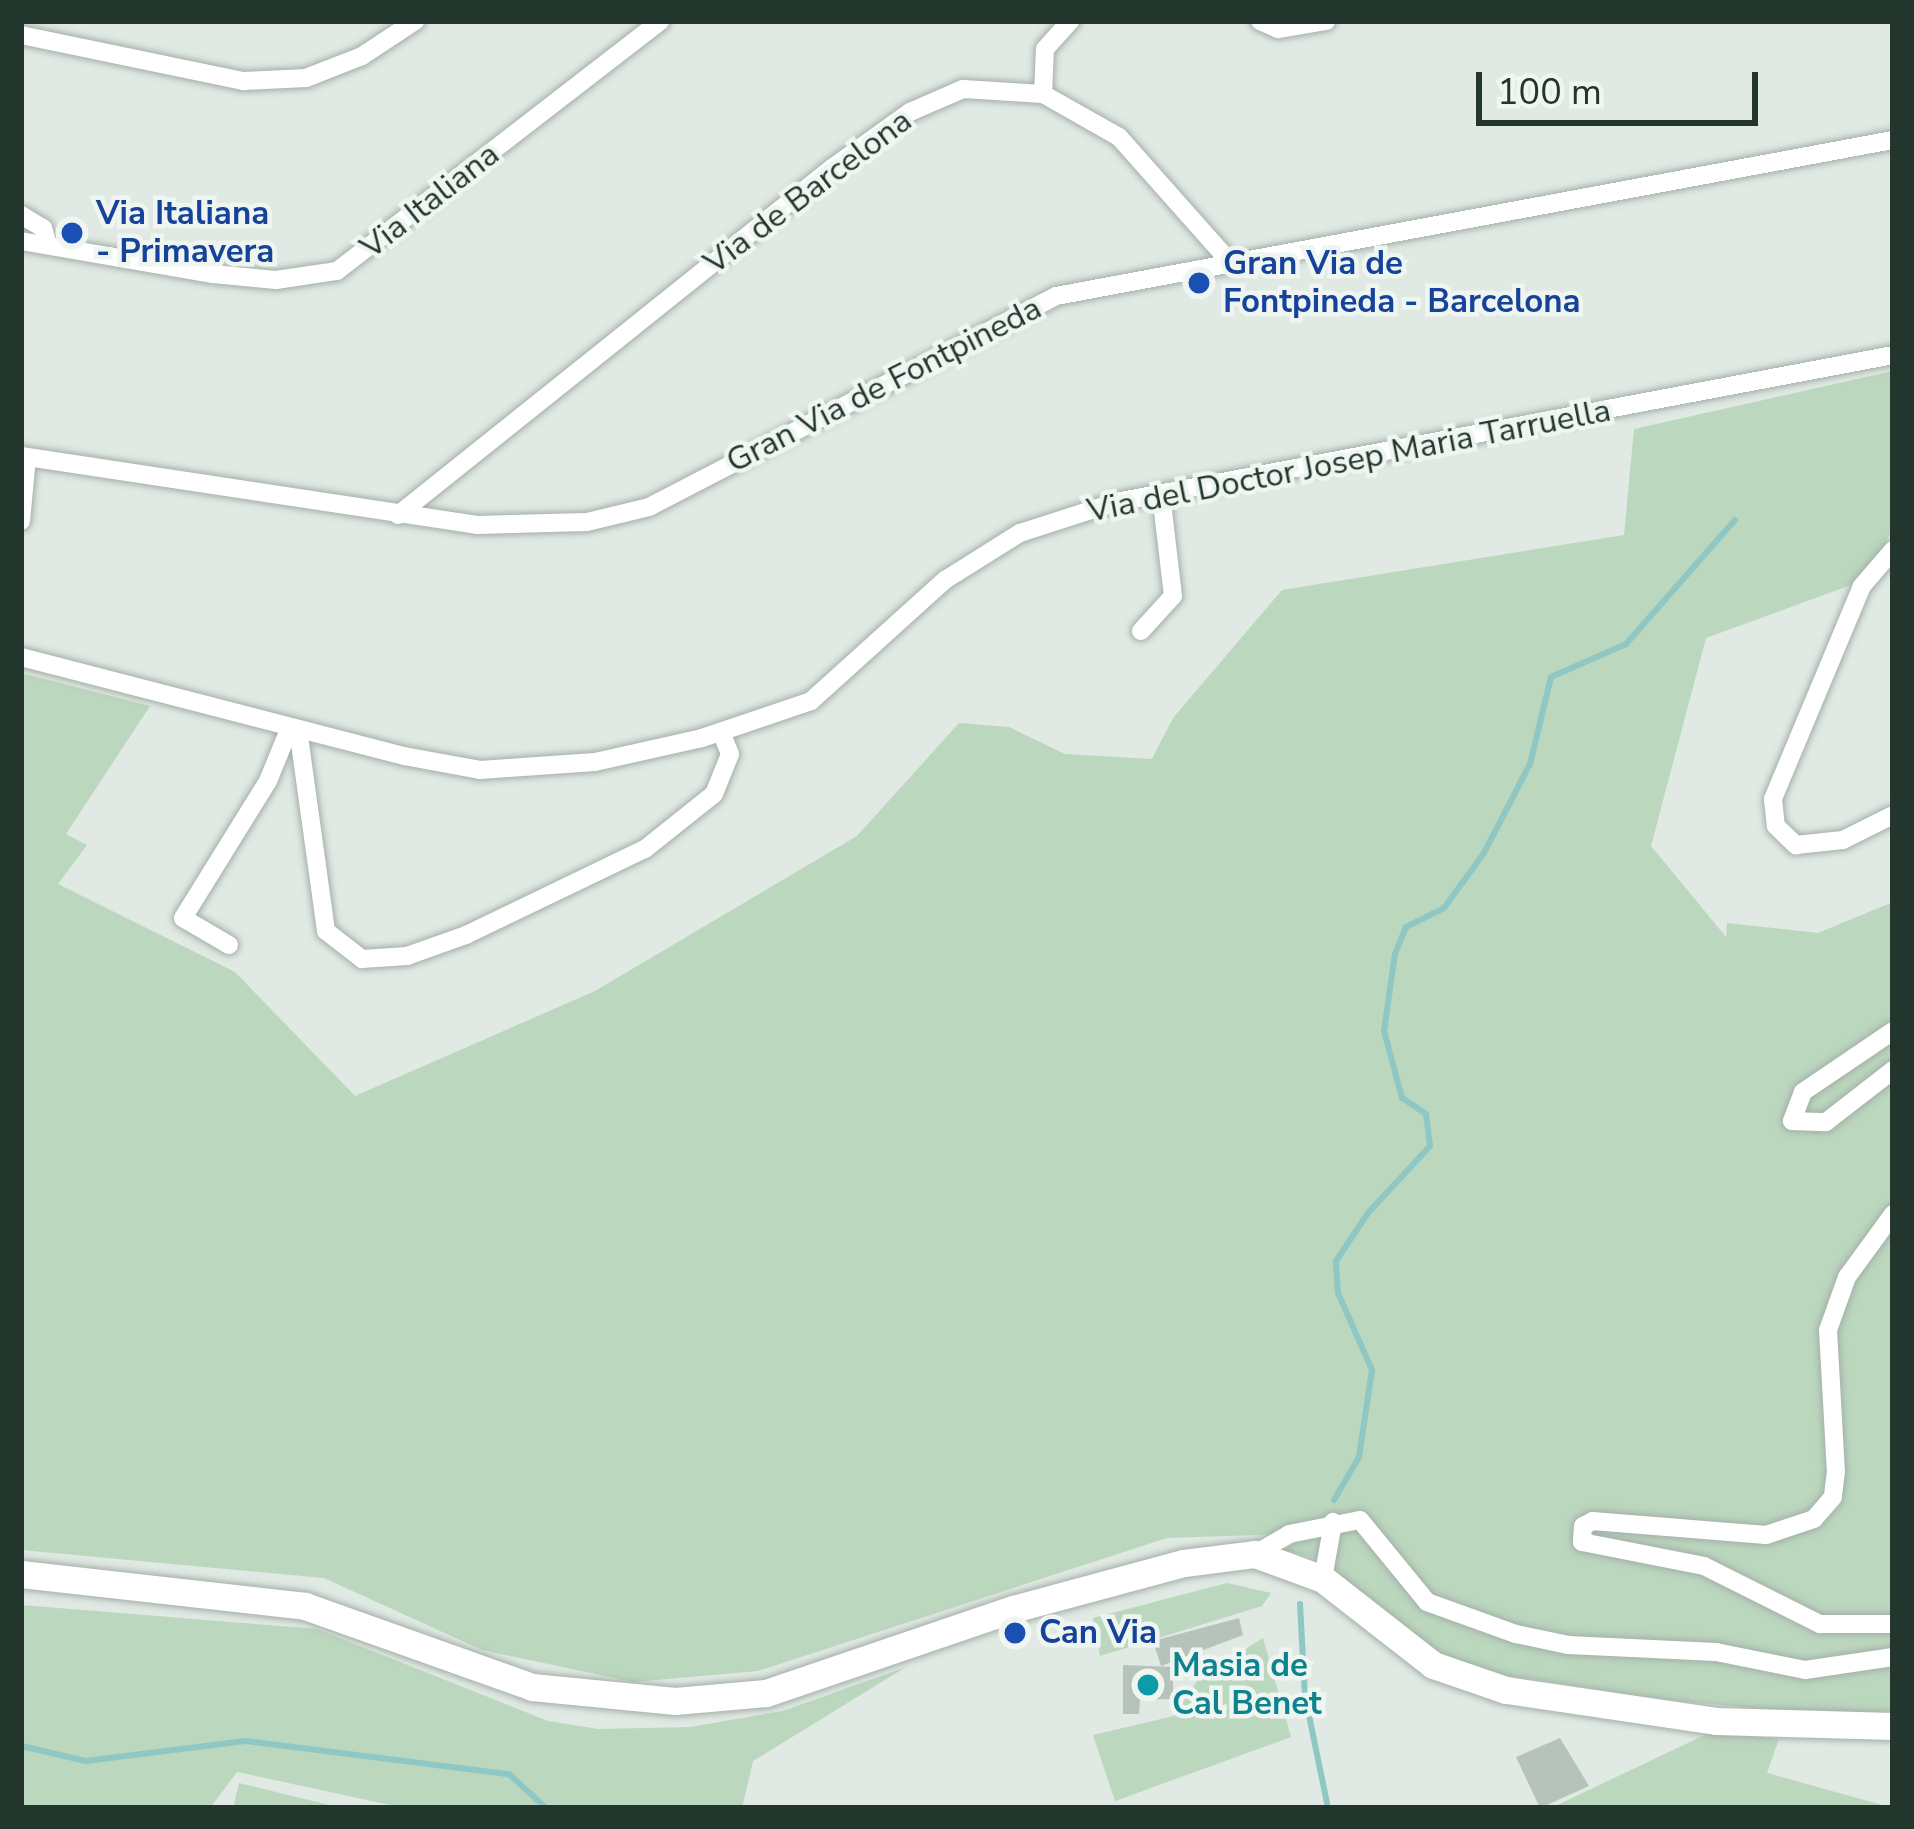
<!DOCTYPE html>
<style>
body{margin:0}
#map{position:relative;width:1914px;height:1829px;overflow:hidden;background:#e0e9e3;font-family:"Nunito Sans",sans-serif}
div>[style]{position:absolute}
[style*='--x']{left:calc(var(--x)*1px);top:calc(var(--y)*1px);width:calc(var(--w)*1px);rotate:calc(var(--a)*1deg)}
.green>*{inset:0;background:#bbd7bd}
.stream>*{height:6px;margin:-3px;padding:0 3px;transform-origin:3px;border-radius:3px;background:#8ec7c4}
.building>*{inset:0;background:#b5c3bb}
.roads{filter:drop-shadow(0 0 3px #a4b0a9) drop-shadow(0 0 3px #a4b0a9)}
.minor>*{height:18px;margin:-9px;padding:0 9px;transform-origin:9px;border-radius:9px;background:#fff}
.secondary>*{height:27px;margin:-13.5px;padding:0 13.5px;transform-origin:13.5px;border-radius:13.5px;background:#fff}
.dots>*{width:33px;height:33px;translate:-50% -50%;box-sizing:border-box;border:6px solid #eff6f1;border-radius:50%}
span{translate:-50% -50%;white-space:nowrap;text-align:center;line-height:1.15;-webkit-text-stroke:9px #eff6f1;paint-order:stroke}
.street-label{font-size:33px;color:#23362d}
.transit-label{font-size:33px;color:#164399;font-weight:700}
.left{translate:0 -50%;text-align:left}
.culture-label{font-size:33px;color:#0d838f;font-weight:700}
.frame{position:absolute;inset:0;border:24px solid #23362d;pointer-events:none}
.scale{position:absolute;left:1476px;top:72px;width:282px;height:54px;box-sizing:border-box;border:6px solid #23362d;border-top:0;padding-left:15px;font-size:36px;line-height:42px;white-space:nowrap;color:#23362d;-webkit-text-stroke:9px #eff6f1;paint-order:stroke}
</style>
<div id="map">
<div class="green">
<i style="clip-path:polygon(1893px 371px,1893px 527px,1880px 555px,1851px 585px,1706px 638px,1651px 846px,1726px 937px,1727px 923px,1818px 933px,1893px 902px,1893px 1710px,1833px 1716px,1661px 1699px,1471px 1670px,1417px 1639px,1315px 1558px,1285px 1550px,1296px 1542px,1289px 1534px,1167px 1538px,758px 1671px,633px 1682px,482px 1650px,324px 1578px,21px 1550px,21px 673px,150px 706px,66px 834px,87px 845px,58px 884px,235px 972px,355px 1096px,595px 991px,857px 836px,959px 723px,1009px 727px,1065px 754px,1152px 759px,1173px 718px,1282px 590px,1624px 535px,1634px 429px)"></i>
<i style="clip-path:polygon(1227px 1583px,1271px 1593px,1262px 1606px,1100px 1656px,1093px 1618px)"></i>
<i style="clip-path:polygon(21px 1605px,317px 1629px,548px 1721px,598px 1729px,690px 1727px,783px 1711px,906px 1667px,753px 1761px,742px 1808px,404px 1808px,237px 1772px,210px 1808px,21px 1808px)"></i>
<i style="clip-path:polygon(1263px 1638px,1291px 1737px,1115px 1801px,1093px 1735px,1174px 1716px,1199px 1678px)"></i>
<i style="clip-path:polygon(1711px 1732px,1779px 1739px,1767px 1773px,1893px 1808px,1551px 1808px)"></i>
<i style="clip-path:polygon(239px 1783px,342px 1808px,233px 1808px)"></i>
</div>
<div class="stream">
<i style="--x:1334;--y:1500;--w:50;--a:-59.8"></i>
<i style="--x:1359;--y:1457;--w:88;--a:-81.5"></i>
<i style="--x:1372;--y:1370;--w:84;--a:-113.8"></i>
<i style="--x:1338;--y:1293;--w:32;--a:-94"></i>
<i style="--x:1336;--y:1261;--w:58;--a:-56.3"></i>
<i style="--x:1368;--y:1213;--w:91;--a:-47.2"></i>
<i style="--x:1430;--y:1146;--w:32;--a:-97"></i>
<i style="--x:1426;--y:1114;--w:29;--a:-146"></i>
<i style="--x:1402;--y:1098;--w:69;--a:-105"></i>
<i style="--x:1384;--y:1031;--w:78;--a:-81.9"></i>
<i style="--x:1395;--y:954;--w:29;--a:-68"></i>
<i style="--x:1406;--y:927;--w:42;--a:-26.6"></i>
<i style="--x:1444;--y:908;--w:68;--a:-54"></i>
<i style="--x:1484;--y:853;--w:100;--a:-62.7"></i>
<i style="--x:1530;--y:764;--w:89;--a:-76.4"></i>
<i style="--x:1551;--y:677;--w:82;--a:-23.7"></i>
<i style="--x:1626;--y:644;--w:165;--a:-48.7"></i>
<i style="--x:1300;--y:1604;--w:92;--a:86.9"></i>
<i style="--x:1305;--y:1696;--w:114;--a:78.4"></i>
<i style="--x:21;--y:1746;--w:67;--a:13"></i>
<i style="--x:86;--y:1761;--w:161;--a:-7.1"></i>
<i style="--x:246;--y:1741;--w:265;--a:7.2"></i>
<i style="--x:509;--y:1774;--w:50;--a:42.6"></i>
</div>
<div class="building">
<i style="clip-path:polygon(1239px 1618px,1243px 1635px,1161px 1666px,1153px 1641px)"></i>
<i style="clip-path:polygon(1123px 1665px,1173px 1667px,1173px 1699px,1140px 1700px,1139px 1714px,1123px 1714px)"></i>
<i style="clip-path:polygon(1560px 1738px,1589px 1786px,1540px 1808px,1516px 1757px)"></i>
</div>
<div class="roads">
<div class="minor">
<i style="--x:1260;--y:21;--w:20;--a:24"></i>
<i style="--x:1278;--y:29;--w:49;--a:-9.5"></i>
<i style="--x:21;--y:35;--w:228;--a:11.7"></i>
<i style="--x:244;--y:81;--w:62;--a:-2.8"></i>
<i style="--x:306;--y:78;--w:60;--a:-21.4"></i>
<i style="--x:362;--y:56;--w:64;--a:-33.4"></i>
<i style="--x:1043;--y:94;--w:45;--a:-87.5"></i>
<i style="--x:1045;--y:49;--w:38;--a:-48"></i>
<i style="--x:21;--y:215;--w:26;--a:31"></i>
<i style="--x:43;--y:228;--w:18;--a:74"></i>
<i style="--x:21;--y:241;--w:195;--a:9.8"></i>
<i style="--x:213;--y:274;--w:63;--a:5.4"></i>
<i style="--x:276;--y:280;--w:62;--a:-8.4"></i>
<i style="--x:337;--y:271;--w:409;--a:-37.7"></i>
<i style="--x:21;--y:456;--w:461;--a:8.6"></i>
<i style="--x:477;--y:525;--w:110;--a:-1.6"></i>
<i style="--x:587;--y:522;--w:64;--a:-13.6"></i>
<i style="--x:649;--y:507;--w:458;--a:-27.4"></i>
<i style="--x:1056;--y:296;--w:851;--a:-10.56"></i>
<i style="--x:398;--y:515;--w:556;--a:-38.64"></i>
<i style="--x:832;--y:168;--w:96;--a:-35.7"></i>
<i style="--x:910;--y:112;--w:58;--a:-23.5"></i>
<i style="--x:963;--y:89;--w:80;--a:3.6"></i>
<i style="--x:1043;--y:94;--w:87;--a:29.5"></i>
<i style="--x:1119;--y:137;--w:167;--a:48.4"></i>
<i style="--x:21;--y:521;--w:64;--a:-84.6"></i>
<i style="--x:1893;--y:550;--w:48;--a:130.7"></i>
<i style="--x:1862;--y:586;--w:231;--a:112.7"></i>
<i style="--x:1773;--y:799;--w:27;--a:84"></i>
<i style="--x:1776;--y:826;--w:28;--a:44"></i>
<i style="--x:1796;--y:845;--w:47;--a:-6.1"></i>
<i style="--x:1843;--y:840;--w:56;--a:-26.6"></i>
<i style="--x:1141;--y:631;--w:47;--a:-47.6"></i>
<i style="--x:1173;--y:596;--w:103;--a:-96.7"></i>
<i style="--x:21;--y:657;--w:396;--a:14.5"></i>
<i style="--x:404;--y:756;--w:77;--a:10.4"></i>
<i style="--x:480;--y:770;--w:115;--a:-4"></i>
<i style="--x:595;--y:762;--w:110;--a:-12.6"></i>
<i style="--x:702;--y:738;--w:115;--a:-18.7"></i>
<i style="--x:811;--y:701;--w:181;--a:-42.1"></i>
<i style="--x:945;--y:580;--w:89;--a:-32.1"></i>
<i style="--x:1020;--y:533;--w:101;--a:-17.9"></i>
<i style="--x:1116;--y:502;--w:791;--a:-10.71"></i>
<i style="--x:298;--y:729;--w:204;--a:82.1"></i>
<i style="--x:326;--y:931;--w:46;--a:37.9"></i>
<i style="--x:362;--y:959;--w:45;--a:-3.8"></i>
<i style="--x:407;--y:956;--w:63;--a:-19.6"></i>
<i style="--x:466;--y:935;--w:199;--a:-25.7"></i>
<i style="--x:645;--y:849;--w:88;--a:-38.6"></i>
<i style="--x:714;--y:794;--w:43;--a:-68.2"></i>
<i style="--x:730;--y:754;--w:24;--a:-112"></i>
<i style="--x:229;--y:945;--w:53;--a:-149.6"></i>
<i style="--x:183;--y:918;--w:161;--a:-58.2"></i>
<i style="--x:268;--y:781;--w:58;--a:-67.8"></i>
<i style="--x:1893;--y:1031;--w:109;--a:145.9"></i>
<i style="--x:1803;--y:1092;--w:31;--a:111"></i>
<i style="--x:1792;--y:1121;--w:34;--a:2"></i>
<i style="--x:1826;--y:1122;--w:85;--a:-37.8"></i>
<i style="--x:1893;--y:1214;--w:78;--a:126.1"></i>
<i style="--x:1847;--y:1277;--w:56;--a:109.7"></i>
<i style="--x:1828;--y:1330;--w:141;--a:86.8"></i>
<i style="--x:1836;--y:1471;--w:26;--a:97"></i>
<i style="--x:1833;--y:1497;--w:29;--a:131"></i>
<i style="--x:1814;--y:1519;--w:51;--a:161.6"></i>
<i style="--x:1766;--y:1535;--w:174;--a:-175.4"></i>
<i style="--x:1593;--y:1521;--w:11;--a:153"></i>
<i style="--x:1583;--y:1526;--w:16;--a:94"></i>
<i style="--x:1582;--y:1542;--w:124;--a:11.1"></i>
<i style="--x:1704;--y:1566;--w:130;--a:26.6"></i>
<i style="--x:1820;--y:1624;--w:73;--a:0"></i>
<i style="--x:1255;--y:1554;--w:39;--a:-30"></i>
<i style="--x:1289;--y:1534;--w:72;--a:-11.2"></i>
<i style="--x:1360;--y:1520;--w:106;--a:50.7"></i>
<i style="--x:1427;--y:1602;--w:95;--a:19.8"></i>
<i style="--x:1516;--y:1634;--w:53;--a:11.9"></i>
<i style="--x:1568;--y:1645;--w:148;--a:2.7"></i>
<i style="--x:1716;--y:1652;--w:91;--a:11.4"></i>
<i style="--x:1805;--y:1670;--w:89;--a:-8.4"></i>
<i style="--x:1323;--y:1579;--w:58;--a:-80"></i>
</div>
<div class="secondary">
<i style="--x:21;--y:1574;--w:286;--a:6.4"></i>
<i style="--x:305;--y:1606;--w:241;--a:19.6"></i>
<i style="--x:532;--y:1687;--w:144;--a:5.6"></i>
<i style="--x:675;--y:1701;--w:91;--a:-5"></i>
<i style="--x:766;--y:1693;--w:261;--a:-18.8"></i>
<i style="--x:1013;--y:1609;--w:177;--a:-15.1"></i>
<i style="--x:1184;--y:1563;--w:72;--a:-7.2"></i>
<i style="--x:1255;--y:1554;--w:72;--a:20.2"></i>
<i style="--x:1323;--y:1579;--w:140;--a:38"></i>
<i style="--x:1433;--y:1665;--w:77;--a:18.9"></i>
<i style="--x:1506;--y:1690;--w:212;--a:8.4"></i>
<i style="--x:1716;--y:1721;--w:177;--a:1.6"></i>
</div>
</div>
<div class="dots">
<i style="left:72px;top:233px;background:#1a4fb4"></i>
<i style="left:1199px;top:283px;background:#1a4fb4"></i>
<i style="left:1015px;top:1633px;background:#1a4fb4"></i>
<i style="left:1148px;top:1685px;background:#0f9aa8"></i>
</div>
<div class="street-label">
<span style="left:808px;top:192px;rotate:-37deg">Via de Barcelona</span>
<span style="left:430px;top:201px;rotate:-38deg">Via Italiana</span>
<span style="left:884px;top:385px;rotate:-27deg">Gran Via de Fontpineda</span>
<span style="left:1349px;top:461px;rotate:-11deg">Via del Doctor Josep Maria Tarruella</span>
</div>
<div class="transit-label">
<span class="left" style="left:96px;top:233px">Via Italiana<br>- Primavera</span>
<span class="left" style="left:1223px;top:283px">Gran Via de<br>Fontpineda - Barcelona</span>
<span class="left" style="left:1039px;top:1633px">Can Via</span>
</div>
<div class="culture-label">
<span class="left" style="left:1172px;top:1685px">Masia de<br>Cal Benet</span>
</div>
<div class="frame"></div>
<div class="scale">100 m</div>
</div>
